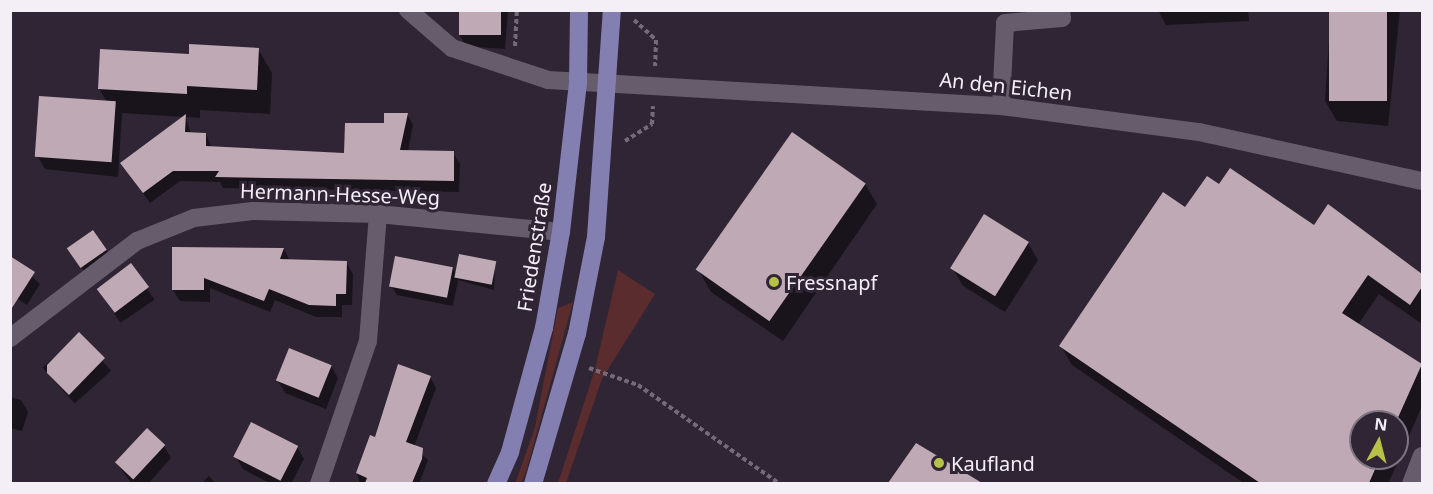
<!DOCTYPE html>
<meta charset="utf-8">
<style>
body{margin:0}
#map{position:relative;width:1433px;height:494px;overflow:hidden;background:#2f2534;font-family:"Noto Sans",sans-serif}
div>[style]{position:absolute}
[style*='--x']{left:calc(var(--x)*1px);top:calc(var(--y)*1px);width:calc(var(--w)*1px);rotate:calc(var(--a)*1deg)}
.green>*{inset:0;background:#5a2c2e}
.shadow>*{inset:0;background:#0007;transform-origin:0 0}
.building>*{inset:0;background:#bfa9b4;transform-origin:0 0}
.path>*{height:4px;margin-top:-2px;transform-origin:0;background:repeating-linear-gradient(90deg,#746b78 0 4.5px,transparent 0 7.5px)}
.minor>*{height:18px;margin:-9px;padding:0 9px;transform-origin:9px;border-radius:9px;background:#675c6c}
.major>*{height:18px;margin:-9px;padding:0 9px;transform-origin:9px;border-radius:9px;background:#837fb0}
.dots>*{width:16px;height:16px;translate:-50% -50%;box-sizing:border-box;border:3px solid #2f2534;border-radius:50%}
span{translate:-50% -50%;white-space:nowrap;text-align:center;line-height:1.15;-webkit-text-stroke:6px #2f2534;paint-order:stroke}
.street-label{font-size:20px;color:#f4eef7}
.poi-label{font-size:20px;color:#f4eef7}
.left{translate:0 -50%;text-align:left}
.frame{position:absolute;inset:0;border:12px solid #f4eef7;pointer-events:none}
.north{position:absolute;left:1349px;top:410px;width:60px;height:60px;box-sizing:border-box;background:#2f2534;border:2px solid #7e7582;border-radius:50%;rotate:7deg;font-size:16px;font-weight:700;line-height:24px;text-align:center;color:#f4eef7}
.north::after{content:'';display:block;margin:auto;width:21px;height:27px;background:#b7c147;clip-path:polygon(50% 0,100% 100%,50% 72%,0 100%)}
</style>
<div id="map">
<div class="green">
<i style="clip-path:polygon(618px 270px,655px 294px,602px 379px,566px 483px,558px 483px,595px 369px)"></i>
<i style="clip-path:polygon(573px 302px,526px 472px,521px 483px,515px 484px,535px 427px,558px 308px)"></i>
</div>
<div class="shadow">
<i style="clip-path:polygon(460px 10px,508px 10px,505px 49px,466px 46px,459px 34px)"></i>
<i style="clip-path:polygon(1158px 10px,1248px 10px,1249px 21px,1166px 25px)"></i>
<i style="clip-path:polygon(1331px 10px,1400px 10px,1388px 126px,1337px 121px,1325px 101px)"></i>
<i style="clip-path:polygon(258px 49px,272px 73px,270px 114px,200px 110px,200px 118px,186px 117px,191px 134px,206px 134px,212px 148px,346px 155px,407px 114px,413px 125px,408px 151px,453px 153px,460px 164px,459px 192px,223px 188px,220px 182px,180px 181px,150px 203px,122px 163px,185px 117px,122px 113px,118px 177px,45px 169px,38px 157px,107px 102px,99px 89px,191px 55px)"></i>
<i style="clip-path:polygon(865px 184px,877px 204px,783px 341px,711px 292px,699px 271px)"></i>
<i style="clip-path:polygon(evenodd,1220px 186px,1314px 227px,1328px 206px,1422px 275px,1422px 324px,1379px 294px,1358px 325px,1422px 368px,1422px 406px,1388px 484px,1245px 484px,1072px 365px,1061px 346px,1186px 209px,1220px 186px,1361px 422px,1397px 422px,1397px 458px,1361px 458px,1361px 422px)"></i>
<i style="clip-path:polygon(1028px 243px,1038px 260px,1005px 312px,963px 286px,953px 269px)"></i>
<i style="clip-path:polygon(173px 248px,284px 249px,290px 261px,346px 262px,353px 274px,352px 305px,342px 305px,342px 317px,316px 317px,275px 300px,270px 312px,210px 288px,210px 302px,180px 301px,173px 290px)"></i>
<i style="clip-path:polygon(69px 249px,106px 250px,113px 263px,90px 280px)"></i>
<i style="clip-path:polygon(15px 261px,40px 284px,27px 305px,14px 297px)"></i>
<i style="clip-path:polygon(495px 263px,494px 290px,458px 280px,453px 306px,397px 295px,391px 286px,453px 268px,457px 276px)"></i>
<i style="left:131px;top:265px;width:42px;height:41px;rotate:56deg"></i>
<i style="left:79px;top:335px;width:48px;height:49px;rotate:48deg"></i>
<i style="clip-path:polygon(331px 366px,338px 378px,326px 409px,285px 393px,278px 381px)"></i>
<i style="clip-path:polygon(430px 377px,436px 388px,414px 447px,428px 460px,419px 484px,403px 478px,400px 484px,360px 484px,357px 473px,376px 439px)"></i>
<i style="clip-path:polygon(10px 397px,21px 400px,28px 412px,22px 431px,10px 428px)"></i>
<i style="clip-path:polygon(916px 445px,962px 473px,968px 484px,890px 484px)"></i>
<i style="clip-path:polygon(164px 446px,171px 458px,148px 484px,132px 484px,117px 464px)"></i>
<i style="clip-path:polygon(297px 447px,304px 459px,291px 484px,271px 484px,243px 469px,236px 457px)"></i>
<i style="clip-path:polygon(209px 476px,216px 484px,201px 484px)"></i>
</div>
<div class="building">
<i style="left:459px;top:10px;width:42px;height:25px"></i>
<i style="left:1329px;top:10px;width:58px;height:91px"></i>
<i style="clip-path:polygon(189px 44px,259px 48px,257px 90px,187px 86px,187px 94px,98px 89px,100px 49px,189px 54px)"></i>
<i style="left:39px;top:96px;width:77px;height:61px;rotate:4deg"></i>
<i style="clip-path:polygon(384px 113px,408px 113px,400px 150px,454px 151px,454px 181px,215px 177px,219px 171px,173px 171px,143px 193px,120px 163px,186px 114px,185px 132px,206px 133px,206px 146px,344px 153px,345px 123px,384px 123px)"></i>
<i style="left:792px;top:132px;width:90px;height:168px;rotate:35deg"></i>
<i style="clip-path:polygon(1230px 168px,1314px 225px,1328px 204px,1422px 274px,1422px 287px,1410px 305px,1368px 275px,1342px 313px,1422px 364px,1396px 422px,1361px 422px,1361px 458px,1380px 458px,1369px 483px,1260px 483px,1059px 346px,1163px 192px,1185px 207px,1207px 176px,1219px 184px)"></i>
<i style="left:984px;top:214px;width:53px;height:64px;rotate:32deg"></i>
<i style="left:93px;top:230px;width:24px;height:32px;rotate:55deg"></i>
<i style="clip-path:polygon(172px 247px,284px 248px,280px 259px,347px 261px,346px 294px,336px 294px,336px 306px,309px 305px,269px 289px,264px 301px,204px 278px,204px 290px,172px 290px)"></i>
<i style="left:459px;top:254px;width:38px;height:24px;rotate:11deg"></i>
<i style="clip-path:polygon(10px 256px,35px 272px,10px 311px)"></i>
<i style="left:395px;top:256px;width:59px;height:31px;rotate:11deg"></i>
<i style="left:131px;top:263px;width:30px;height:43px;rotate:53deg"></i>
<i style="clip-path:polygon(79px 332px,105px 358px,69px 395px,47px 373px,47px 365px)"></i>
<i style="left:289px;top:348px;width:46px;height:35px;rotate:22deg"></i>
<i style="clip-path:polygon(398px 364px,431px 376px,406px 442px,423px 448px,422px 459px,412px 483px,365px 483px,367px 478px,356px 473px,370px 435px,375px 437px)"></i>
<i style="left:251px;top:422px;width:53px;height:39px;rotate:27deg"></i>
<i style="left:147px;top:428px;width:25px;height:47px;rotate:43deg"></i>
<i style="clip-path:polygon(916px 443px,936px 455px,982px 483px,888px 483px)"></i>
</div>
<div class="path">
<i style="--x:634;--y:20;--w:30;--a:42"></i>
<i style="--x:656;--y:40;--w:26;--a:92"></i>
<i style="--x:515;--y:46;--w:36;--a:-87"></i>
<i style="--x:625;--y:141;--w:32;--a:-32"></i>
<i style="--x:652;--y:124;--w:18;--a:-87"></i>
<i style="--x:589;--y:368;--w:52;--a:19.1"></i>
<i style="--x:638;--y:385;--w:173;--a:34.9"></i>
</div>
<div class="minor">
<i style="--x:408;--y:10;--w:58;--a:40.8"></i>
<i style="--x:452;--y:48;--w:101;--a:18.4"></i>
<i style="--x:548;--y:80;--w:454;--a:3.3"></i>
<i style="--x:1001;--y:106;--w:200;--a:7.5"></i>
<i style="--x:1199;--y:132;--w:228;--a:12.4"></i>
<i style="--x:1001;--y:106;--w:83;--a:-87.2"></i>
<i style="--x:1005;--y:23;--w:57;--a:-5"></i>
<i style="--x:1062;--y:18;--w:8;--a:-97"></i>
<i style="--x:10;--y:338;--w:160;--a:-37.4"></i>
<i style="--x:137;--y:241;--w:61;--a:-22"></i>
<i style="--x:194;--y:218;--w:59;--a:-6.8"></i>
<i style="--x:253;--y:211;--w:125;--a:1.4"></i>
<i style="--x:378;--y:214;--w:184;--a:5.6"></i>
<i style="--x:319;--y:484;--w:151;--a:-71.1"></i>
<i style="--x:368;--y:341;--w:127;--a:-85.5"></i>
<i style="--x:1411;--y:484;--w:30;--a:-69"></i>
</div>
<div class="major">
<i style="--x:496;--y:484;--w:35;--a:-66"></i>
<i style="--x:510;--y:452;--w:129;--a:-74.7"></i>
<i style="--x:544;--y:328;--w:97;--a:-80"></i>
<i style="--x:561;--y:232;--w:150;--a:-83.5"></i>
<i style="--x:578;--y:83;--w:73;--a:-89.2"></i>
<i style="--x:533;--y:484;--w:156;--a:-73.7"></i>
<i style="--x:577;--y:334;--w:99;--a:-78.9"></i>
<i style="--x:596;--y:237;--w:228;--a:-86"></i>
</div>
<div class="dots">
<i style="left:774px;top:282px;background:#b7c147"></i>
<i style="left:939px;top:463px;background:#b7c147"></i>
</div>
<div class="street-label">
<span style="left:1006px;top:86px;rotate:6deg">An den Eichen</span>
<span style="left:340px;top:194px;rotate:2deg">Hermann-Hesse-Weg</span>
<span style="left:534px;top:247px;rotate:-81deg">Friedenstraße</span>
</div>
<div class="poi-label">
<span class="left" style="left:786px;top:282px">Fressnapf</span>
<span class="left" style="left:951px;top:463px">Kaufland</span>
</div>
<div class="frame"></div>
<div class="north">N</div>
</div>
